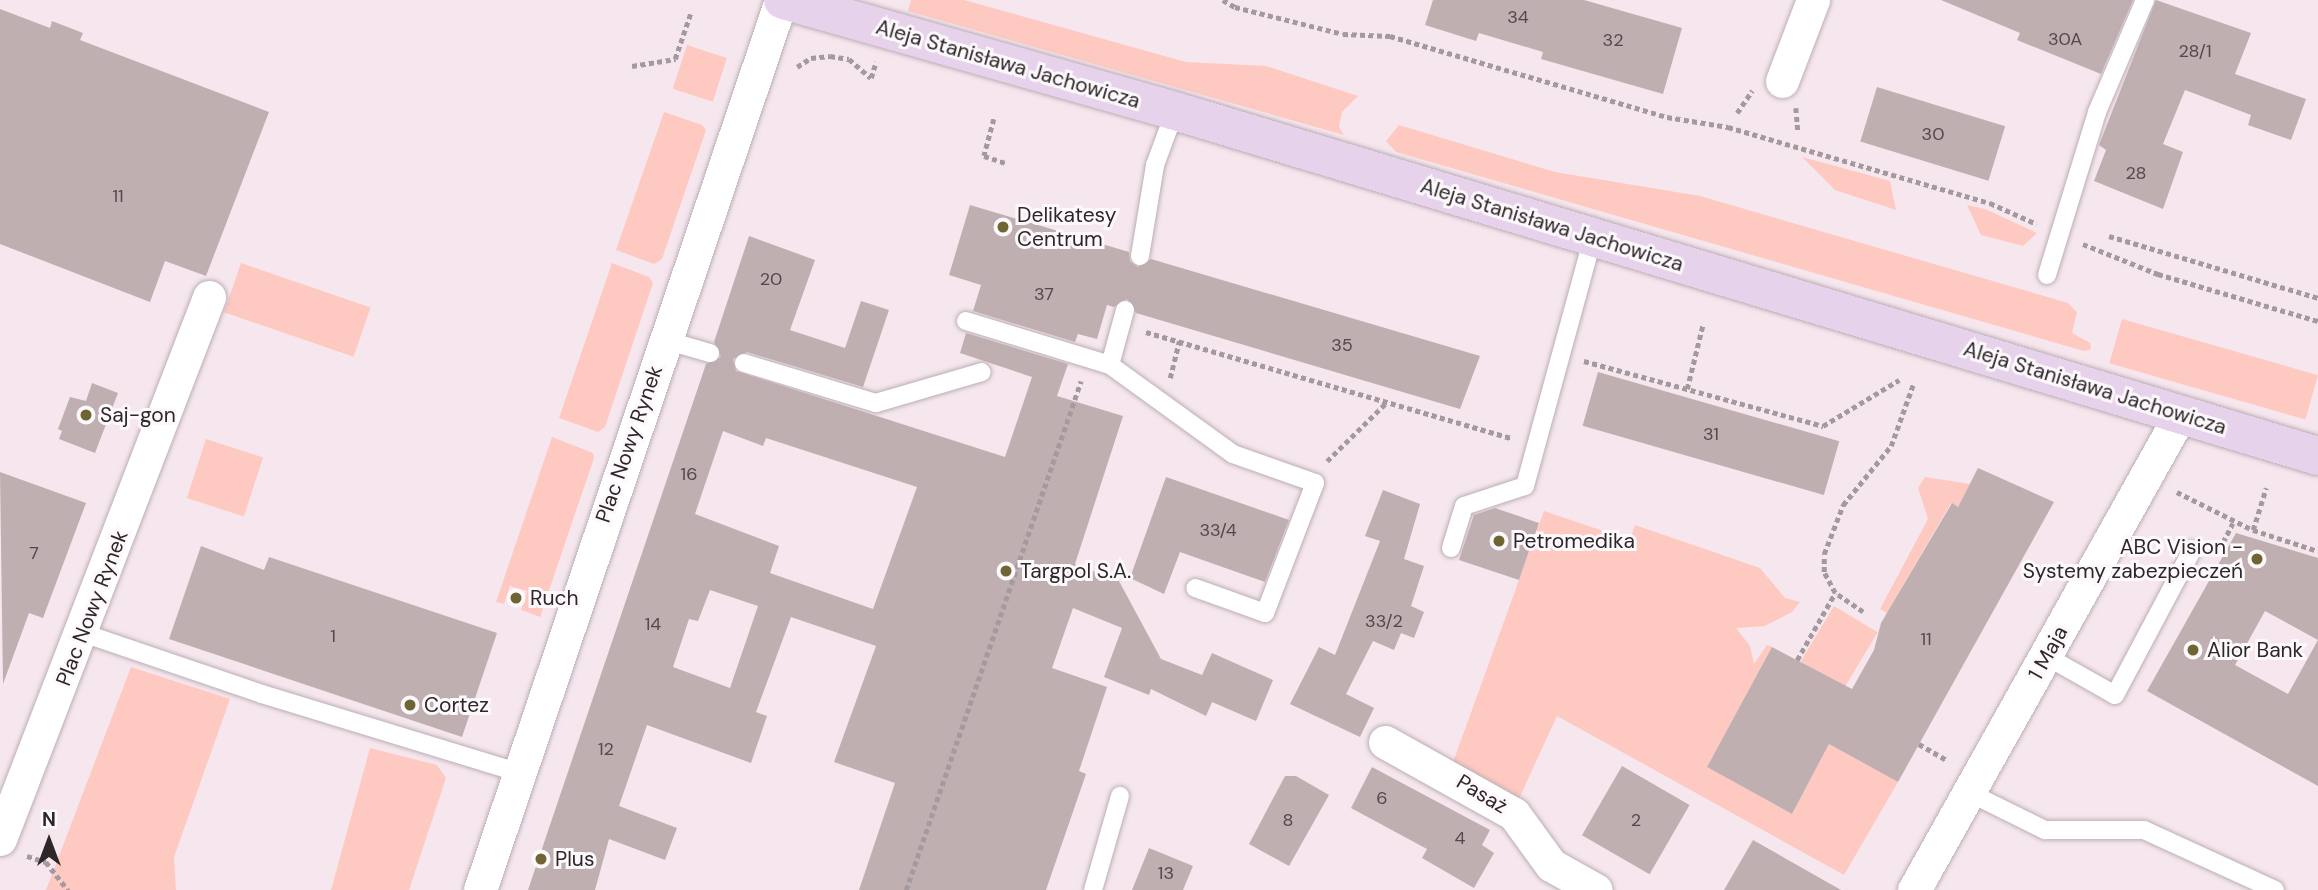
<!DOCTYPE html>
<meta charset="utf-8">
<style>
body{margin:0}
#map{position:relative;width:2318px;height:890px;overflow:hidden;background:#f6e7ef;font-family:"DM Sans",sans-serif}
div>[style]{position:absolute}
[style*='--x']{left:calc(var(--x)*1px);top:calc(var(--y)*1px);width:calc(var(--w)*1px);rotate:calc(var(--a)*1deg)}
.green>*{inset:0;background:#fec9c0;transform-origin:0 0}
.building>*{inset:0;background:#bfafb1;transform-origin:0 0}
.path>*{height:4.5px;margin-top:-2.25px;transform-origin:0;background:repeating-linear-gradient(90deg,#a4999f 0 5px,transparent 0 8.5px)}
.roads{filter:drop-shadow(0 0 2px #bcaeb5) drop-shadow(0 0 2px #bcaeb5)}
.service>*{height:18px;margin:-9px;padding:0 9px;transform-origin:9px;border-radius:9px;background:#fff}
.minor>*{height:33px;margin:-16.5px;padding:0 16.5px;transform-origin:16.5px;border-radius:16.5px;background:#fff}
.secondary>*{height:38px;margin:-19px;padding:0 19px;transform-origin:19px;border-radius:19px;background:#e7d2eb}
.dots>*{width:19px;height:19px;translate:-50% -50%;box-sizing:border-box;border:4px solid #fdf8fb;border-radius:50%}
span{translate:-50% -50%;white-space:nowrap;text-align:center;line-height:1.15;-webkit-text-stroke:6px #fdf8fb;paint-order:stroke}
.number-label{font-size:18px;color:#52494c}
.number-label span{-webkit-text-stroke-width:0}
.street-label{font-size:21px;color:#2d272a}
.poi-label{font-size:21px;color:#2d272a}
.left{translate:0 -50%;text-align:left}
.right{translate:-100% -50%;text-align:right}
.north{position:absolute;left:14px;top:806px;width:70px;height:70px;-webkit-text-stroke:5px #fdf8fb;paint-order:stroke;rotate:0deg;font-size:19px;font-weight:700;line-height:28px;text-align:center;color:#2d272a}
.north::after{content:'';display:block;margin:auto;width:24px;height:32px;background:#2d272a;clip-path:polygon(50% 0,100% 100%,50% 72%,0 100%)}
</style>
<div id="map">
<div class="green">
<i style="clip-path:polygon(911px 0,964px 0,1186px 62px,1266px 66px,1358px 96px,1342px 112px,1339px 127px,1344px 135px,908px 11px)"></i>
<i style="left:687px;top:45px;width:42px;height:46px;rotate:18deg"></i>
<i style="clip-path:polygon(664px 112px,702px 125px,706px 130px,662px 259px,654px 264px,616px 250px)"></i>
<i style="clip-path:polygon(1399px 125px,1555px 172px,1700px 196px,2068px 303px,2077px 312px,2072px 333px,2090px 343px,2091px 349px,2084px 351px,1396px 152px,1386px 141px)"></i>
<i style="clip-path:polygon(1802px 157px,1890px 181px,1896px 210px,1835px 190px)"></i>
<i style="clip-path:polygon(1967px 205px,1985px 209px,2037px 233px,2023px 246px,1981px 235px)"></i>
<i style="left:241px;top:263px;width:137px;height:52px;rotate:19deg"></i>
<i style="clip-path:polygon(612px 263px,649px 277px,653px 283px,605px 427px,598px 432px,559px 418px)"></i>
<i style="left:2122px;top:319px;width:204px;height:46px;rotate:16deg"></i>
<i style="clip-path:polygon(552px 437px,593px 453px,594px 458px,540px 617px,521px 610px,527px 591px,510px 586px,504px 604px,496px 602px)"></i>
<i style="left:206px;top:439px;width:60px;height:62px;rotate:18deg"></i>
<i style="clip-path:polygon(1925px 477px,1970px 484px,1958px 507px,1951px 503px,1887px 613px,1880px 609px,1928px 519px,1918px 488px)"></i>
<i style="clip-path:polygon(1544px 511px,1630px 540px,1635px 525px,1760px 568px,1785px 598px,1800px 602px,1792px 612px,1765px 626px,1736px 628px,1750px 646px,1754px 664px,1767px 645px,1772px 647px,1707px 767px,1792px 814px,1829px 744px,1898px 782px,1844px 875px,1557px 716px,1517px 803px,1452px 765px)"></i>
<i style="left:1834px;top:606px;width:51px;height:65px;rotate:31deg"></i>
<i style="clip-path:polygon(131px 667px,230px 699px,174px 857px,176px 890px,46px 890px)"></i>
<i style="clip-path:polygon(370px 748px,437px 765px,446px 778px,409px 890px,331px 890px)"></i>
</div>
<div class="building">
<i style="clip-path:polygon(1433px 0,1584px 0,1682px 28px,1663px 94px,1541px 59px,1543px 52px,1479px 33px,1476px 41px,1425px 25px)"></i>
<i style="clip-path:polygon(1941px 0,2133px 0,2101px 74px,2017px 40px,2020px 33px)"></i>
<i style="clip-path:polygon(2156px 0,2251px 33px,2235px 74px,2306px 99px,2291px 140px,2248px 125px,2251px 115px,2185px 90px,2163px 144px,2183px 152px,2163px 209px,2094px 181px,2106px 150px,2099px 145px)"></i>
<i style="clip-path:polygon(0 9px,50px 28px,52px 21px,83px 33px,80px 40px,269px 112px,206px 276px,165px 261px,150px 302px,0 244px)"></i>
<i style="left:1877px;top:87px;width:134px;height:57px;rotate:17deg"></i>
<i style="clip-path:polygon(970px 205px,1129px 252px,1130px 261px,1138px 267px,1151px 259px,1480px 356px,1460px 409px,1136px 313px,1127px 299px,1114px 307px,1107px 305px,1097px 339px,1078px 334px,1075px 342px,973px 311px,981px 285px,949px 275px)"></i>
<i style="clip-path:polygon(evenodd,749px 236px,815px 260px,790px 330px,845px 348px,861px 301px,889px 310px,863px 387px,747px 352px,733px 359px,736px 371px,1005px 457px,1032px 377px,960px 353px,966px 333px,1068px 364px,1057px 396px,1123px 416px,1075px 564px,1119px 581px,1161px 659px,1202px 675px,1212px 653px,1273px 680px,1256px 721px,1212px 702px,1206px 716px,1151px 689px,1149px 695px,1104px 677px,1122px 628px,1073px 608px,1052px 668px,1107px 687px,1079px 771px,1086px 774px,1046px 890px,859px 890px,895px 783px,834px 762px,876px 646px,791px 617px,756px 712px,767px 716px,751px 763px,647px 725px,619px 806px,677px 828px,665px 860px,609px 839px,595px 890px,528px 890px,706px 364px,721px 357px,714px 342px,749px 236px,723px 431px,763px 446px,766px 438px,917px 487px,873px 609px,770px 573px,779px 546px,695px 514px,723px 431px,749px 236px,710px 590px,758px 606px,730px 688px,673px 667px,689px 619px,698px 621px,710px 590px)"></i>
<i style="left:1598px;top:372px;width:251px;height:56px;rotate:16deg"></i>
<i style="clip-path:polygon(92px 383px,118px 393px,95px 453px,59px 439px,62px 431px,58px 429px,70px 397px,86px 401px)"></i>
<i style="clip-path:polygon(1978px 468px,2054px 502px,1898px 782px,1829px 744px,1792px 814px,1707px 767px,1772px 647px,1852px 689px,1874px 650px,1881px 623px,1952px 503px,1958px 507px)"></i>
<i style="clip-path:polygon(0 472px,86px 503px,43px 618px,29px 613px,3px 684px)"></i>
<i style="clip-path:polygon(1166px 477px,1289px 520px,1265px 582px,1180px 552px,1164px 594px,1130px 578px)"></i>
<i style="clip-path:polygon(1383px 490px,1420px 504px,1404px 559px,1424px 566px,1411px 606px,1424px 612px,1414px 638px,1401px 633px,1394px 650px,1373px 641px,1346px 694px,1374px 708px,1360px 737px,1290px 704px,1319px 647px,1335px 655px,1380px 541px,1365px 536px)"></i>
<i style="clip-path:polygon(1495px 508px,1539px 523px,1519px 580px,1459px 560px,1474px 515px)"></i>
<i style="clip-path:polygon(evenodd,2236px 533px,2318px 558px,2318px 786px,2147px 691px,2236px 533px,2265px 611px,2318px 640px,2288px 694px,2235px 665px,2265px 611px)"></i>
<i style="clip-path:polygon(201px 546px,264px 570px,269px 557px,497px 633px,462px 737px,169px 639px)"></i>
<i style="left:1622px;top:766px;width:78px;height:80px;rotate:30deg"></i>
<i style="clip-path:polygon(1372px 767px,1490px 830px,1482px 845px,1494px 853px,1474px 888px,1422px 858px,1427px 849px,1351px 808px)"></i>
<i style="clip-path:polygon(1285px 776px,1296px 776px,1329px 795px,1289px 866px,1249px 844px)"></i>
<i style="clip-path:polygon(1753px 840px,1841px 890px,1724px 890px)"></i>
<i style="clip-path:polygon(1149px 848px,1193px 866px,1183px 890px,1132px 890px)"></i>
</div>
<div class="path">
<i style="--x:1223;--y:0;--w:14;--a:30"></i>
<i style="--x:1235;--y:7;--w:111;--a:14"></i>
<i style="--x:1343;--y:34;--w:47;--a:2.4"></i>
<i style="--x:1390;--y:36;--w:289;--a:16.3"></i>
<i style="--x:1667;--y:117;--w:62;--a:9.3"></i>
<i style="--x:1728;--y:127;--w:273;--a:16.2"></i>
<i style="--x:1990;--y:203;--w:51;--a:24.1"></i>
<i style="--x:632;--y:66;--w:44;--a:-9.2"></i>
<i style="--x:675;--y:59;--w:50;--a:-71.2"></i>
<i style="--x:797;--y:67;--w:17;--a:-33"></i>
<i style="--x:811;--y:58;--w:19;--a:-6"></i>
<i style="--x:830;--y:56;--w:19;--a:9"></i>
<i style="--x:849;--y:59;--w:29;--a:41"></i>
<i style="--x:871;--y:78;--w:17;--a:-73"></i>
<i style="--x:1796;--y:108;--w:24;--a:85"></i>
<i style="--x:1737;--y:113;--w:27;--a:-56"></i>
<i style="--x:994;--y:119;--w:38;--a:105"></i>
<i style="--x:984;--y:156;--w:23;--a:18"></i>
<i style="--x:2109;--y:236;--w:218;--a:16.5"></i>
<i style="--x:2083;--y:244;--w:81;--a:21.8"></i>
<i style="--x:2158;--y:274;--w:167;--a:16.4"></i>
<i style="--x:1146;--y:332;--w:380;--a:16.2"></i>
<i style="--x:1584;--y:361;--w:248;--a:15.2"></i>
<i style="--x:1823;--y:426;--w:89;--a:-31.2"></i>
<i style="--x:1170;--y:378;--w:38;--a:-76"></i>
<i style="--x:1687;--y:389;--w:67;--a:-76.2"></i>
<i style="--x:1327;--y:461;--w:84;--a:-44.5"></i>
<i style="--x:2177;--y:492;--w:85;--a:26.6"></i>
<i style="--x:2253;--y:530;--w:44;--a:-72.8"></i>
<i style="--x:2253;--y:530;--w:68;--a:17.9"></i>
<i style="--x:2219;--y:550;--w:30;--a:-63"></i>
<i style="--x:1863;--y:612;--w:34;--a:-146"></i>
<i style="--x:1835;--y:593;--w:24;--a:-118"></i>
<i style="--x:1824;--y:572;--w:18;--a:-90"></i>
<i style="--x:1824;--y:554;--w:53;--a:-68.8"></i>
<i style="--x:1843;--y:505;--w:76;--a:-50.9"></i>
<i style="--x:1891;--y:446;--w:65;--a:-70.2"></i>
<i style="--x:1797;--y:660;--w:77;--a:-60.4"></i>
<i style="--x:1919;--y:744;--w:32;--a:30"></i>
<i style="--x:27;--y:856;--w:20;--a:18"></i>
<i style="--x:46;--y:862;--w:36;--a:52"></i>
<i style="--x:906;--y:890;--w:538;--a:-71.03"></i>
</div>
<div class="roads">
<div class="service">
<i style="--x:1140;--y:256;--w:92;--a:-80.6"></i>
<i style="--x:1155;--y:165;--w:58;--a:-69.7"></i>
<i style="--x:2047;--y:275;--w:170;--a:-72.9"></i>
<i style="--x:2097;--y:112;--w:122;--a:-66.8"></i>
<i style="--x:966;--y:321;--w:151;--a:17"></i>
<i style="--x:1110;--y:365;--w:57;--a:-74.7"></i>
<i style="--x:665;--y:340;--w:47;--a:16.1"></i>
<i style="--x:744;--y:363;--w:138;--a:16.9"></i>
<i style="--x:876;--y:403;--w:110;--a:-16.3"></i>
<i style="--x:1110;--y:365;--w:152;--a:35.9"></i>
<i style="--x:1233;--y:454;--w:87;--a:19.5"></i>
<i style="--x:1315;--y:483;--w:139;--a:111"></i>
<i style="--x:1265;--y:613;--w:74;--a:-160.3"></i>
<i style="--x:1451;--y:548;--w:44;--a:-72.8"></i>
<i style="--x:1464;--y:506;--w:64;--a:-18.2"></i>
<i style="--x:1525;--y:486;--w:258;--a:-74.7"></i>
<i style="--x:83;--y:633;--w:189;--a:18.8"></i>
<i style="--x:262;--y:694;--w:270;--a:17"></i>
<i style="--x:2046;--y:656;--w:79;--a:29.5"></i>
<i style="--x:2115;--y:695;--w:164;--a:-62"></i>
<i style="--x:1968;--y:792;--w:86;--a:26.3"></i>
<i style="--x:2045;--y:830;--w:99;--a:0"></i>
<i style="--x:2144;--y:830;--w:144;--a:24.6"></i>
<i style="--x:1093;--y:890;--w:98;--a:-74"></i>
</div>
<div class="minor">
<i style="--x:1782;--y:81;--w:87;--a:-69.1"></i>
<i style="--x:1385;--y:742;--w:148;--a:29.2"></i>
<i style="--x:1514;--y:814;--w:63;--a:54"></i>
<i style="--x:1551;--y:865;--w:51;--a:29.1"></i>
<i style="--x:0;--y:839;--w:581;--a:-68.91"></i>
<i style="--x:480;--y:890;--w:940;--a:-71.31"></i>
<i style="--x:1914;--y:890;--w:544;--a:-60.75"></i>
</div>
<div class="secondary">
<i style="--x:783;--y:0;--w:407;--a:15.8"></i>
<i style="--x:1175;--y:111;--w:1194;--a:16.8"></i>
</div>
</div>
<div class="dots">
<i style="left:1003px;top:227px;background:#706532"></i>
<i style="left:86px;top:415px;background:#706532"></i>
<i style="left:1499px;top:541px;background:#706532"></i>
<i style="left:2257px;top:559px;background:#706532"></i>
<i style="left:1006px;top:571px;background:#706532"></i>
<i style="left:516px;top:598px;background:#706532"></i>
<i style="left:2193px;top:650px;background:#706532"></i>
<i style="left:410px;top:705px;background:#706532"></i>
<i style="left:541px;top:859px;background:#706532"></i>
</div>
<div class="number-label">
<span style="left:1518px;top:17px">34</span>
<span style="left:2065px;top:39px">30A</span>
<span style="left:1613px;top:40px">32</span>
<span style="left:2195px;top:51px">28/1</span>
<span style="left:1933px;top:134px">30</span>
<span style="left:2136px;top:173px">28</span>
<span style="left:118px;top:196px">11</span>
<span style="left:771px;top:279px">20</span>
<span style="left:1044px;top:294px">37</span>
<span style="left:1342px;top:345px">35</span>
<span style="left:1711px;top:434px">31</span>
<span style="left:689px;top:474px">16</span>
<span style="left:1218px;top:530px">33/4</span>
<span style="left:34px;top:553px">7</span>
<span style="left:1384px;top:621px">33/2</span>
<span style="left:653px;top:624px">14</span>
<span style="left:333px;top:636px">1</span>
<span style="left:1926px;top:639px">11</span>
<span style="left:606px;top:749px">12</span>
<span style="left:1382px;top:798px">6</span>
<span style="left:1288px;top:820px">8</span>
<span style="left:1636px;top:820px">2</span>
<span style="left:1460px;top:838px">4</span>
<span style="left:1166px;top:873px">13</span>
</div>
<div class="street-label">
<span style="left:1008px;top:64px;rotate:16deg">Aleja Stanisława Jachowicza</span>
<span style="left:1552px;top:225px;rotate:17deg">Aleja Stanisława Jachowicza</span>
<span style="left:2095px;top:388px;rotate:17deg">Aleja Stanisława Jachowicza</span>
<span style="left:629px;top:444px;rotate:-71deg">Plac Nowy Rynek</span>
<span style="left:92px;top:608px;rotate:-69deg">Plac Nowy Rynek</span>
<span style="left:2048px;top:653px;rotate:-61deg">1 Maja</span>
<span style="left:1482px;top:794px;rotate:31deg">Pasaż</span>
</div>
<div class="poi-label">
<span class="left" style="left:1017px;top:227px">Delikatesy<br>Centrum</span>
<span class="left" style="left:100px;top:415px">Saj-gon</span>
<span class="left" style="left:1513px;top:541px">Petromedika</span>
<span class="right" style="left:2243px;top:559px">ABC Vision -<br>Systemy zabezpieczeń</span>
<span class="left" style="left:1020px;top:571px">Targpol S.A.</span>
<span class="left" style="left:530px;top:598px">Ruch</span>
<span class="left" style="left:2207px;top:650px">Alior Bank</span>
<span class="left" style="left:424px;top:705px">Cortez</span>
<span class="left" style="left:555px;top:859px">Plus</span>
</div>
<div class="north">N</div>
</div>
